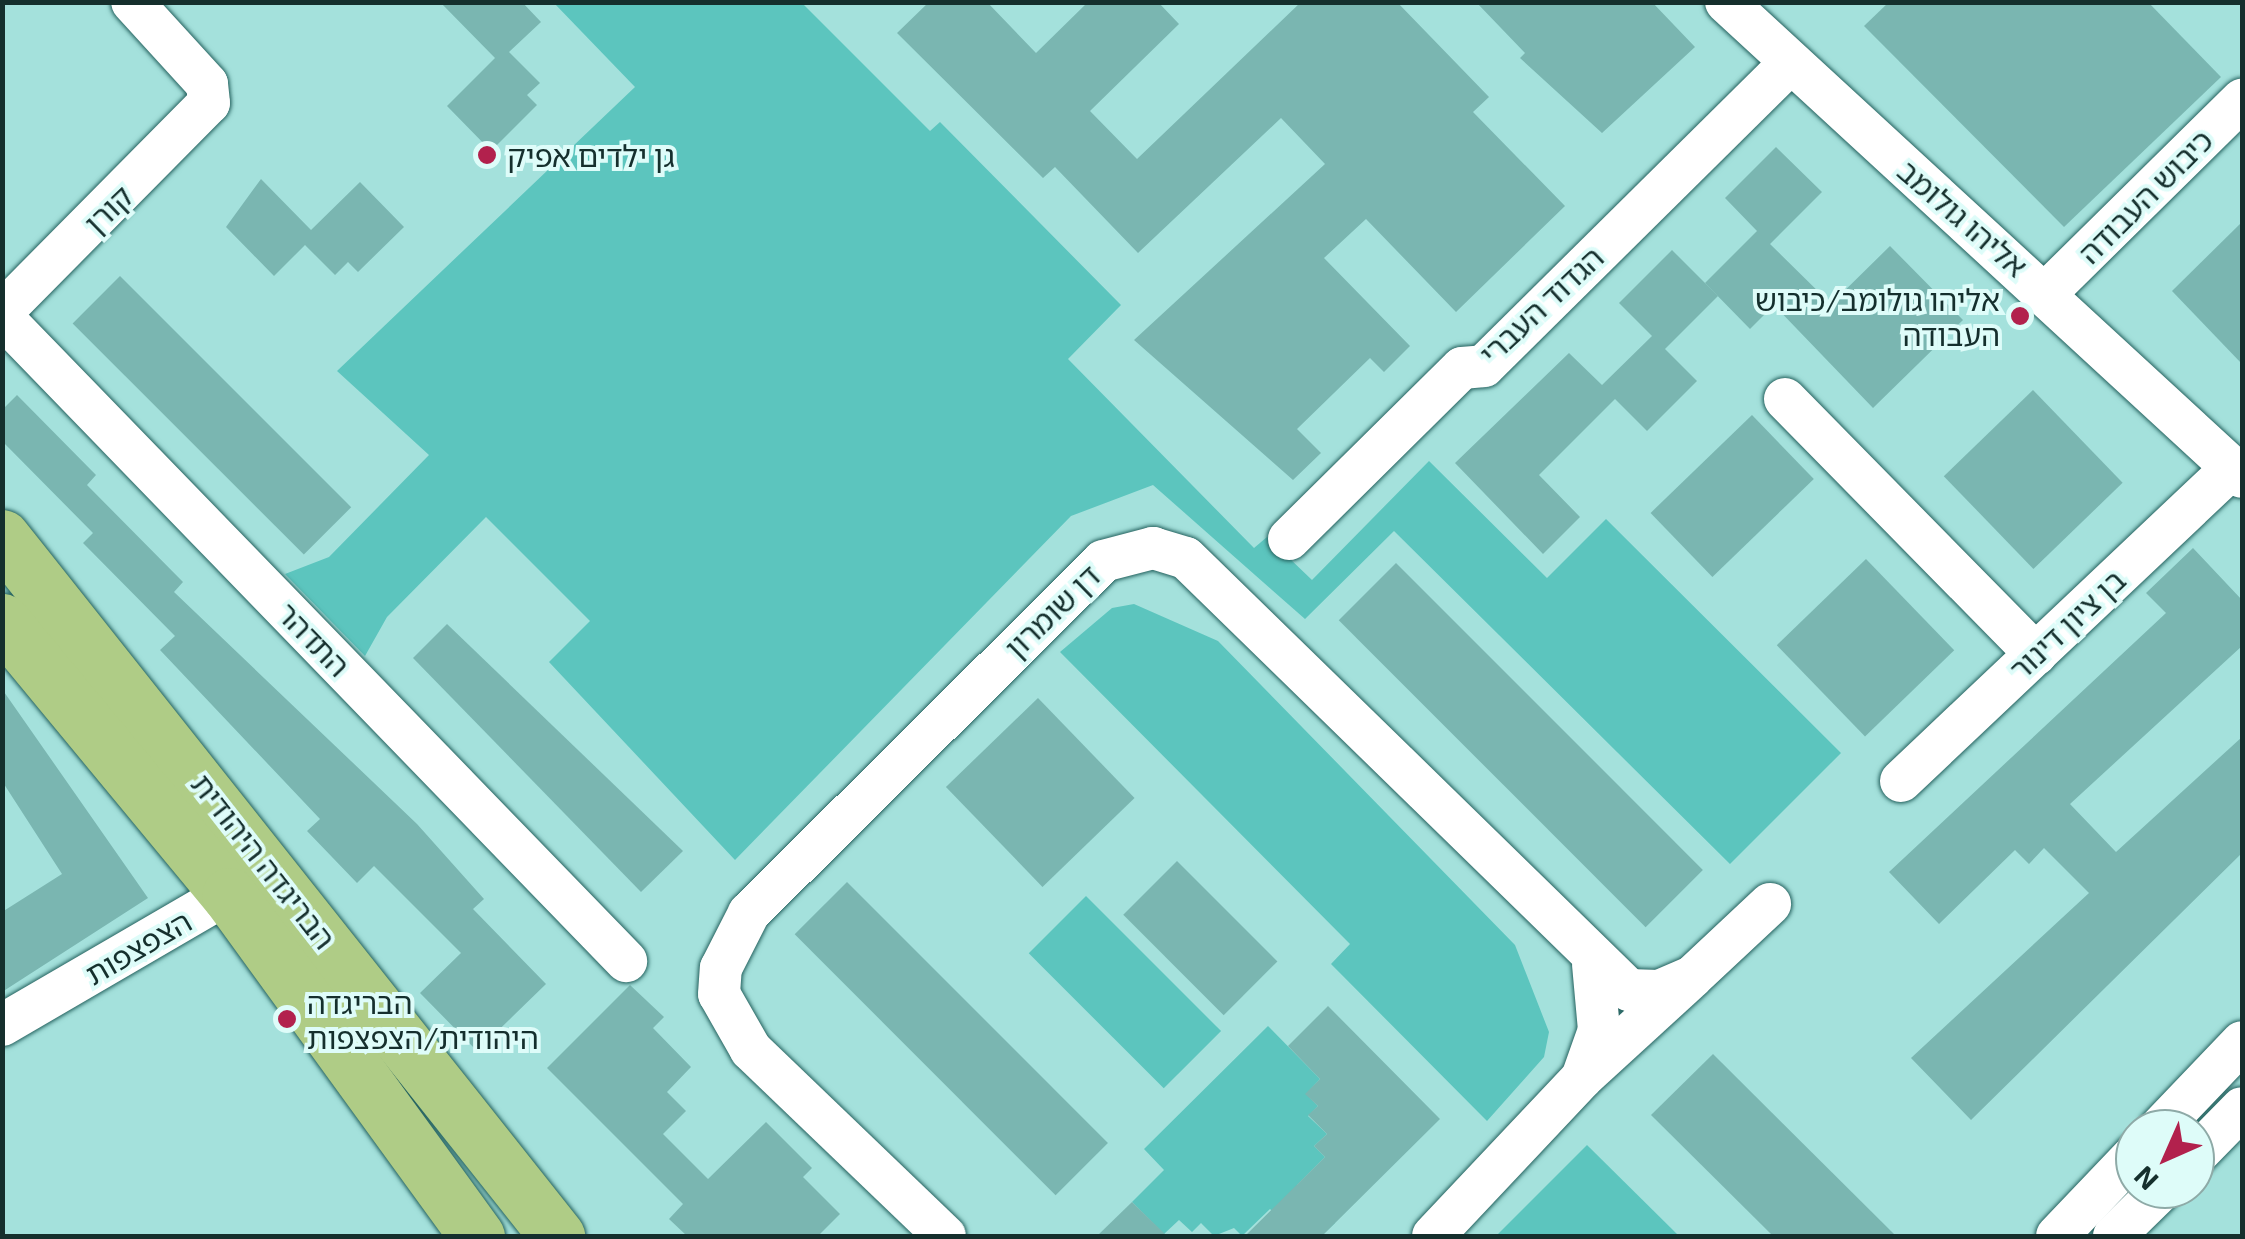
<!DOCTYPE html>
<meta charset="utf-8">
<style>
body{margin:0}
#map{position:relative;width:2245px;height:1239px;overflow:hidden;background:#a4e1dc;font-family:"Exo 2","Noto Sans Hebrew",sans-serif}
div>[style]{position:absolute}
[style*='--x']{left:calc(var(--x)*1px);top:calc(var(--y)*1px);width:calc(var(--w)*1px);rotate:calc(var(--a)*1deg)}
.green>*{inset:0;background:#5cc5be;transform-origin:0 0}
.building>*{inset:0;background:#7ab6b1;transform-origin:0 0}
.roads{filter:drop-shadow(0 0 2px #24615e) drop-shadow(0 0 2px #24615e)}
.minor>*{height:42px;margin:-21px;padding:0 21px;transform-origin:21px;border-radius:21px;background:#fff}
.major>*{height:55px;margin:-27.5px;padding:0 27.5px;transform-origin:27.5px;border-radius:27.5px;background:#afcc86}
.dots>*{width:28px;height:28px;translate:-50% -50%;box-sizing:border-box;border:5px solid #defcf9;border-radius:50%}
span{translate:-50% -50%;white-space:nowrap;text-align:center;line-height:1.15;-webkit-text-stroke:8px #defcf9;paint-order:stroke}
.poi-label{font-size:30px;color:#152f2d}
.left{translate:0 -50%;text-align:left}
.right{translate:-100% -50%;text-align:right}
.street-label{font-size:30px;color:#152f2d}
.frame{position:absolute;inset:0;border:5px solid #152f2d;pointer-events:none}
.north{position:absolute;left:2115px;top:1109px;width:100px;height:100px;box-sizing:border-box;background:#defcf9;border:2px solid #8eaaa7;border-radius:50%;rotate:225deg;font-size:28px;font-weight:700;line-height:40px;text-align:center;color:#152f2d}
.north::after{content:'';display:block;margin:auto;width:35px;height:45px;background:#b2214d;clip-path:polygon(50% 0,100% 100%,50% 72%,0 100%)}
</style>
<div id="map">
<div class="green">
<i style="clip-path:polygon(554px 3px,802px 3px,930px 131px,940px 122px,1121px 305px,1068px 359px,1254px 548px,1267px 537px,1312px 580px,1429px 461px,1547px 578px,1606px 519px,1841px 753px,1730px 864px,1394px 531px,1305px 619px,1153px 485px,1071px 516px,735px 860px,549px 662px,590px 621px,486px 517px,387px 617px,365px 656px,285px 574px,329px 557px,429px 455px,337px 371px,635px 87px)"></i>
<i style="clip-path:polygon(1134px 604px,1218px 641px,1515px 945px,1549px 1032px,1544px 1057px,1487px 1121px,1331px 964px,1350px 944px,1060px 652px,1112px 608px)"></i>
<i style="left:1086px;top:896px;width:191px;height:81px;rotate:45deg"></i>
<i style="clip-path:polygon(1268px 1026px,1320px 1079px,1306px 1094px,1318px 1106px,1308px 1116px,1327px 1134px,1314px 1146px,1325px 1157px,1297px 1185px,1335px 1223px,1321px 1236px,1298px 1236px,1270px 1209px,1242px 1236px,1234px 1228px,1214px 1236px,1201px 1223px,1192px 1232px,1179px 1220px,1164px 1234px,1132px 1202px,1164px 1170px,1144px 1149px)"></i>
<i style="clip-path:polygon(1587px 1145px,1679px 1236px,1496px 1236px)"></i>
</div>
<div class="building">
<i style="clip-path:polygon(440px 2px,522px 2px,541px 22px,509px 52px,540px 83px,527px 95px,537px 105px,491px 151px,447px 106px,495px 58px)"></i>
<i style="clip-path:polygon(929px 2px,987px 2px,1036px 53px,1088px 2px,1158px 2px,1179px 24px,1090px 111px,1137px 159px,1301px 2px,1397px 2px,1489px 97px,1473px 112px,1565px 206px,1456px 312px,1366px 219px,1324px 258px,1410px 346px,1384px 372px,1370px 358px,1297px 429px,1321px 453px,1293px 480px,1134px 340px,1325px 164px,1281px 118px,1138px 253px,1055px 167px,1043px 178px,897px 33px)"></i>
<i style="clip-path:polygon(1476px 2px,1652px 2px,1695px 47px,1602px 133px,1520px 58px,1525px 53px)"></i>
<i style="clip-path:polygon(1889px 2px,2148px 2px,2221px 77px,2064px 227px,1864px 26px)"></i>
<i style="clip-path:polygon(1776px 147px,1822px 192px,1770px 244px,1831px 304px,1890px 246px,1963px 320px,1873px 408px,1774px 305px,1750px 329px,1705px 283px,1757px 231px,1725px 198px)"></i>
<i style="clip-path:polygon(261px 179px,311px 230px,360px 182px,404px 227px,358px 272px,348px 262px,335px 275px,305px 245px,274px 276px,226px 227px)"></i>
<i style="clip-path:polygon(2242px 222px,2242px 364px,2172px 291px)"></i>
<i style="clip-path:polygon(1672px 250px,1718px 296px,1665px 349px,1697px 381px,1647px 431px,1615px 399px,1539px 475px,1580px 517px,1543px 554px,1455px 463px,1569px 353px,1602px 385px,1652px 336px,1619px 303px)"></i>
<i style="left:120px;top:276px;width:327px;height:67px;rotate:45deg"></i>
<i style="left:2033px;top:390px;width:129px;height:124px;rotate:46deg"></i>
<i style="clip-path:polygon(17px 395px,96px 475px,87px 485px,183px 582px,174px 592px,417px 824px,484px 899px,473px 909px,546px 984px,477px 1051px,420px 993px,461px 953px,374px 866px,357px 883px,307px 831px,320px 819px,160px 650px,175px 636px,83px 543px,93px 533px,2px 441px,2px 410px)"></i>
<i style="left:1752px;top:415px;width:89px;height:141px;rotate:46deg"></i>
<i style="clip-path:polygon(2193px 548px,2242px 600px,2242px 646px,2070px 804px,2116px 852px,2242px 737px,2242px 853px,1971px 1120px,1911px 1058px,2089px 893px,2044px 848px,2029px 864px,2015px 850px,1939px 924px,1889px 872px,2166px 613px,2146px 593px)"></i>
<i style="left:1866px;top:559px;width:127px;height:124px;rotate:46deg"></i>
<i style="left:1396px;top:563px;width:434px;height:81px;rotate:45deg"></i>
<i style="clip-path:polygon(447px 624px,683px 851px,641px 892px,413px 658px)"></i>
<i style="clip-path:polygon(2px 689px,148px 898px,2px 992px,2px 912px,62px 874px,2px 781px)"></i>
<i style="left:1038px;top:698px;width:139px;height:128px;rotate:46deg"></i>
<i style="left:1177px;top:861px;width:142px;height:76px;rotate:45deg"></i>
<i style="left:847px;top:882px;width:369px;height:74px;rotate:45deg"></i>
<i style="clip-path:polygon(630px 985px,664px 1017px,653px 1028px,691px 1067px,667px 1092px,686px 1111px,663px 1134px,708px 1179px,766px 1122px,812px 1168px,803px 1177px,840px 1214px,818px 1236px,687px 1236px,669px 1219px,683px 1204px,547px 1068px)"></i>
<i style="clip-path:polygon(1328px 1006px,1440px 1119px,1322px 1236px,1245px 1236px,1325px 1157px,1314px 1146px,1327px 1134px,1308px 1115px,1318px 1106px,1305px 1094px,1320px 1079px,1288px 1046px)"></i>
<i style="clip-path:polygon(1713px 1054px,1896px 1236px,1773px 1236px,1651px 1115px)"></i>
<i style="clip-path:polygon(1132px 1202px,1167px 1236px,1097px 1236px)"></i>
</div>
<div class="roads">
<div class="minor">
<i style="--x:1726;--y:2;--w:701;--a:42.63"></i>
<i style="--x:2047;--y:292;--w:274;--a:-44.6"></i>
<i style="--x:2;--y:312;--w:294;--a:-45.3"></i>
<i style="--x:209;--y:103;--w:19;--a:-96"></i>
<i style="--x:207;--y:84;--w:111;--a:-132.4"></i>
<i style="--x:2;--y:317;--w:897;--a:45.9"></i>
<i style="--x:1785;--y:399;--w:358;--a:45.5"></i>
<i style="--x:1289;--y:539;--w:243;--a:-44.7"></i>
<i style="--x:1462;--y:368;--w:22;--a:-5"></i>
<i style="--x:1484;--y:366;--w:429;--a:-44.7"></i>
<i style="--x:1901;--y:781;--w:457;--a:-43.4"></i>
<i style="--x:2;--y:1025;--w:290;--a:-30.2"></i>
<i style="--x:1585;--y:1075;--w:139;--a:-42.4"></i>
<i style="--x:2159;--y:1129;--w:120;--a:-46.3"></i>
<i style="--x:2195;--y:1156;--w:67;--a:-45.6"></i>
<i style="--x:945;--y:1236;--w:269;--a:-136.2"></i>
<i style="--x:751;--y:1050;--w:64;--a:-119.7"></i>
<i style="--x:719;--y:994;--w:26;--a:-86"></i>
<i style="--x:721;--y:968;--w:62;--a:-63"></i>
<i style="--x:749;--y:913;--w:499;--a:-44.8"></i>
<i style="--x:1103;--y:561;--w:52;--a:-14.6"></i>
<i style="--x:1153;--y:548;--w:34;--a:17"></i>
<i style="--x:1186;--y:558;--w:619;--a:44.28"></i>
<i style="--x:1629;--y:990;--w:30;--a:2"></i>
<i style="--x:1659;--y:991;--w:36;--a:-23"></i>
<i style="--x:1692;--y:977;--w:107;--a:-43.1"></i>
<i style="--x:1433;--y:1236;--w:217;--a:-46.7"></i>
<i style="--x:1582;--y:1078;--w:51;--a:-70.5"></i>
<i style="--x:1599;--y:1030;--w:66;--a:-95.2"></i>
<i style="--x:2057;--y:1236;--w:113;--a:-46.4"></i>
<i style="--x:2114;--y:1236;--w:67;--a:-44.4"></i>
</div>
<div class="major">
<i style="--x:2;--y:537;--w:893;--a:51.55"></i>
<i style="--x:2;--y:621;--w:356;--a:50.4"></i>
<i style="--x:229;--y:895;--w:422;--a:54"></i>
</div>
</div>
<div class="dots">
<i style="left:487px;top:155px;background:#b2214d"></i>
<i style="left:2020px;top:316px;background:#b2214d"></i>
<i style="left:287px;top:1019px;background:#b2214d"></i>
</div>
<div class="poi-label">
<span class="left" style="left:507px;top:155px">גן ילדים אפיק</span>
<span class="right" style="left:2000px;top:316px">אליהו גולומב/כיבוש<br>העבודה</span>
<span class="left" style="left:307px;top:1019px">הבריגדה<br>היהודית/הצפצפות</span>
</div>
<div class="street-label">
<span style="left:2145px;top:196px;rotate:-45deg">כיבוש העבודה</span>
<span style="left:108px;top:209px;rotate:-44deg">קורן</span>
<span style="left:1963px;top:218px;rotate:41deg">אליהו גולומב</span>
<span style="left:1541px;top:305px;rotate:-43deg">הגדוד העברי</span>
<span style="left:1052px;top:611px;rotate:-44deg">דן שומרון</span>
<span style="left:2067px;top:624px;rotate:-43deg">בן ציון דינור</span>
<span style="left:314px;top:639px;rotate:46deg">התדהר</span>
<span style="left:264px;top:861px;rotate:52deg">הבריגדה היהודית</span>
<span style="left:138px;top:947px;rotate:-30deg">הצפצפות</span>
</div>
<div class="frame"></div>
<div class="north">N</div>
</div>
